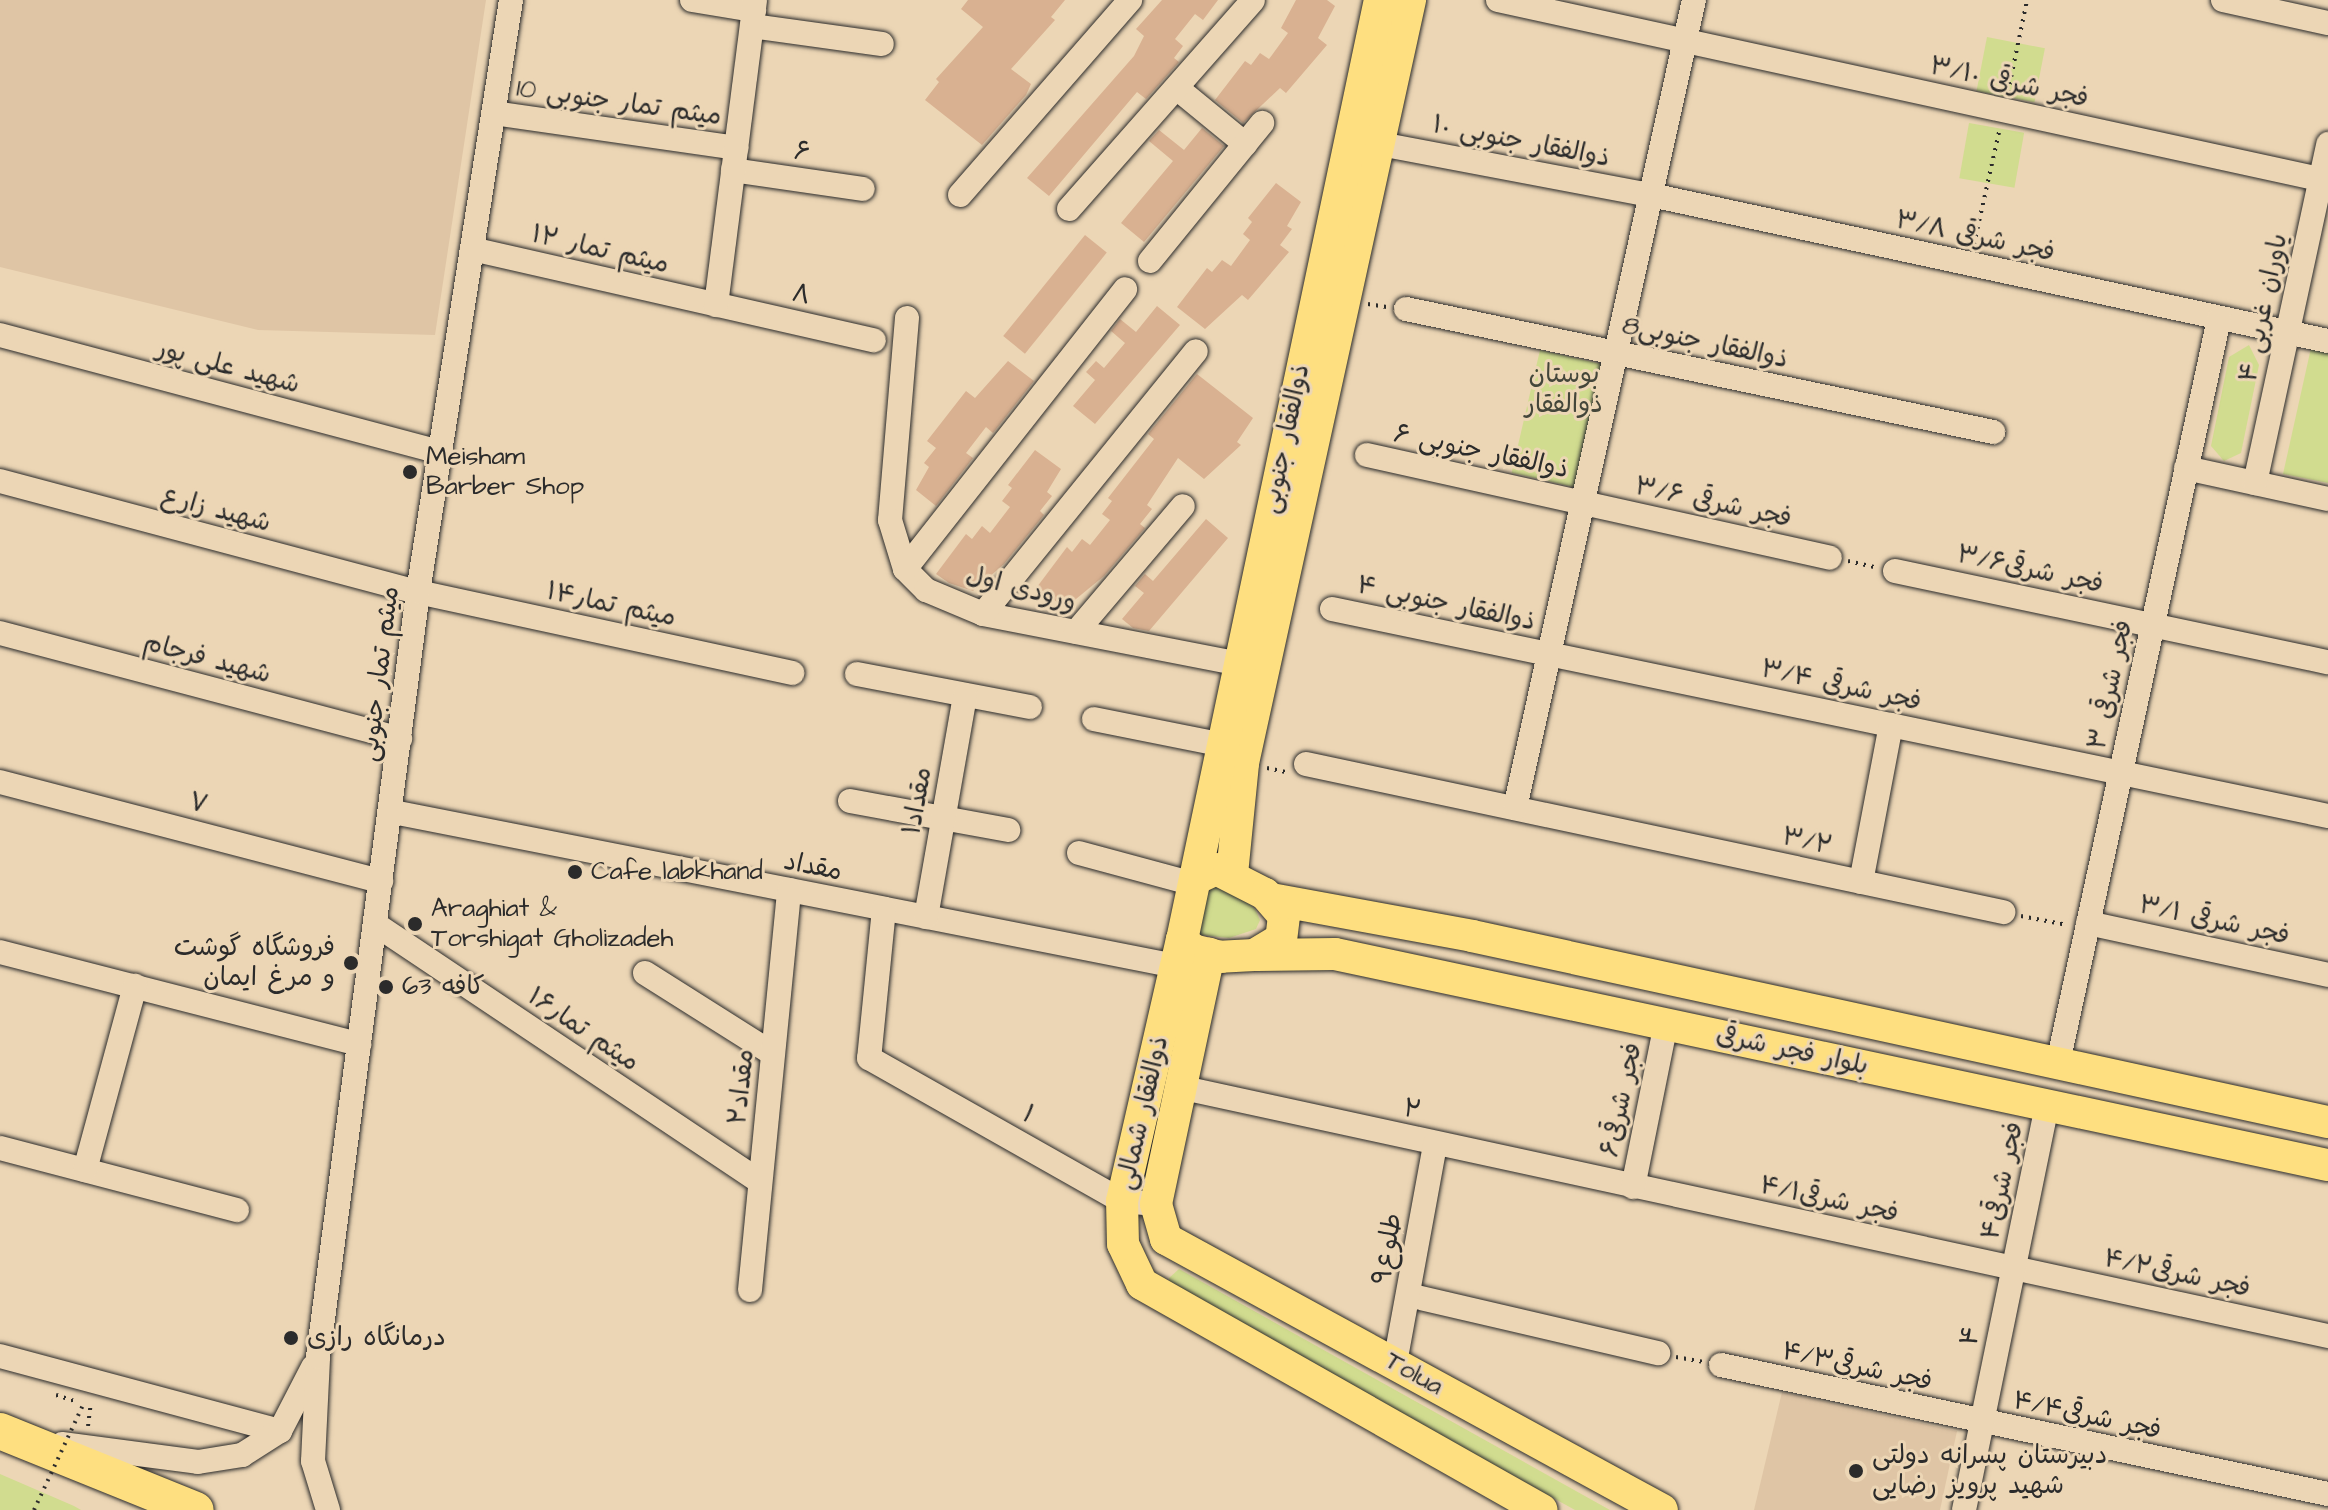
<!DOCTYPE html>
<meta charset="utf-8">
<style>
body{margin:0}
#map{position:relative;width:2328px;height:1510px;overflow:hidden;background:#ecd6b5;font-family:"Architects Daughter","Playpen Sans Arabic",sans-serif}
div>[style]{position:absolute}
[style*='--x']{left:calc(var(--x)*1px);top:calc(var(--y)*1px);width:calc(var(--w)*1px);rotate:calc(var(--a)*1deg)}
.built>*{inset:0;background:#dfc5a5}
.green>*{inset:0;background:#d1dc8f;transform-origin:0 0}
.building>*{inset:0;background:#d9b191;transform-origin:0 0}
.path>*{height:4px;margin-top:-2px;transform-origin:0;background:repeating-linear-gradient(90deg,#2b2b2b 0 2px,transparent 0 8px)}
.roads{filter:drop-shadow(0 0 2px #2b2b2b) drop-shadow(0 0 2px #2b2b2b)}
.minor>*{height:24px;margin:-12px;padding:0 12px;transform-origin:12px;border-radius:12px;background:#ecd6b5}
.major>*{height:32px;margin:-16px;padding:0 16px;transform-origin:16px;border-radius:16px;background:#fedf80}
.highway>*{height:36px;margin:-18px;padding:0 18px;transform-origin:18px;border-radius:18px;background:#fedf80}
.path-bridge>*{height:4px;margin-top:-2px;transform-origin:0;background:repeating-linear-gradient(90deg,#2b2b2b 0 2px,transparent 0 8px)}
.dots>*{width:22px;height:22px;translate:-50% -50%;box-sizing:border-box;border:4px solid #ecd6b5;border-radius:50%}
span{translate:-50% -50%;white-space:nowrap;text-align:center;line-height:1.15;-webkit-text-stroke:6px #ecd6b5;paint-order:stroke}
.street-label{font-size:26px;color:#2b2b2b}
.park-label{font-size:26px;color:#44463a}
.poi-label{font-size:26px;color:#2b2b2b}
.left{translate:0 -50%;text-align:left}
.right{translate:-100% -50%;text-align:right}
</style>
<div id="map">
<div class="built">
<i style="clip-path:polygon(0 0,486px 0,435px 335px,258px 330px,0 267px)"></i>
<i style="clip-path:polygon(1782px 1392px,1957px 1431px,1940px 1510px,1754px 1510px)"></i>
</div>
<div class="green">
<i style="left:1987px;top:37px;width:59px;height:55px;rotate:11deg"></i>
<i style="left:1969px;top:123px;width:56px;height:56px;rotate:10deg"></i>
<i style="clip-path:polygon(2249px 345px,2259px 365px,2241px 453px,2224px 461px,2211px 446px,2229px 357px)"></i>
<i style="clip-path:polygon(2311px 348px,2328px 352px,2328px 483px,2283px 474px)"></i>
<i style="left:1540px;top:350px;width:65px;height:126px;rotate:13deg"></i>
<i style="clip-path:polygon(1225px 881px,1255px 909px,1260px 920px,1256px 929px,1229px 938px,1192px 934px,1198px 884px)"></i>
<i style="clip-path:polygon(1179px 1269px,1610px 1510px,1575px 1510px,1170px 1285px,1169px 1278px)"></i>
<i style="clip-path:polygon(0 1474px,74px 1506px,81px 1510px,0 1510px)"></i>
</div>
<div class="building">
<i style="clip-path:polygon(968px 0,1065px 0,1051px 17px,1055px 20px,1011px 69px,1031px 84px,1026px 95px,982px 145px,925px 100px,939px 82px,936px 79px,983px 27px,961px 9px)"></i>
<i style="clip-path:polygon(1162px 0,1218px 0,1203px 20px,1195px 14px,1175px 39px,1183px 46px,1174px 58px,1179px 62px,1146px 99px,1137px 92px,1049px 196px,1027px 178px,1134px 56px,1144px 36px,1136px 29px)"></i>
<i style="clip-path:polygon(1296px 0,1327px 0,1335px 6px,1318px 38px,1327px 45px,1286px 93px,1280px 88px,1243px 123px,1215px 100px,1245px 61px,1251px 65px,1260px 53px,1269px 59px,1288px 33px,1281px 28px)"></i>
<i style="clip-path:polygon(1202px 128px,1224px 146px,1144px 242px,1121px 223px,1173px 161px,1149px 141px,1159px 130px,1184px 150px)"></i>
<i style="clip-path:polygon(1276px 183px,1301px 202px,1287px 226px,1292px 229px,1280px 245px,1289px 252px,1248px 300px,1242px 295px,1205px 329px,1177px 307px,1207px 268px,1212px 272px,1222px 260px,1231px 266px,1250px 240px,1243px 234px,1252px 222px,1248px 218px)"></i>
<i style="left:1085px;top:235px;width:28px;height:130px;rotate:39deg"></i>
<i style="clip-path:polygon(1157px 306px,1180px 325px,1095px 424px,1073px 406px,1095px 380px,1086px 372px,1096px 361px,1104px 368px,1125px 343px,1111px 331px,1120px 319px,1136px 332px)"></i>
<i style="clip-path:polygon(1008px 361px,1034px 381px,993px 433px,986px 427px,966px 453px,973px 458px,936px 506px,916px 490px,929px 467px,924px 463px,936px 448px,927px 441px,966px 391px,975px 398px)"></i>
<i style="clip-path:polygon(1197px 374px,1253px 418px,1237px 442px,1241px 445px,1204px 479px,1178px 458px,1147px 505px,1152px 509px,1140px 524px,1145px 528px,1104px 576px,1065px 608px,1037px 587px,1067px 547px,1072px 552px,1082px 539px,1090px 545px,1110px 520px,1102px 514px,1112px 501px,1108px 498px,1154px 439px,1148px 434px)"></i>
<i style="clip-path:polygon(1035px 450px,1061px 469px,1047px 492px,1052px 496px,1040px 511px,1044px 515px,1004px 564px,973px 591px,949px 583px,936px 574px,966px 534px,972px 539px,982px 526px,990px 533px,1010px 507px,1002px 501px,1012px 488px,1008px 485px)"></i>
<i style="clip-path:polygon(1206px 519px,1228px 538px,1149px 631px,1133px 628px,1122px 619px,1144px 593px,1135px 586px,1145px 574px,1153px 581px)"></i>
</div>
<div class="path">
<i style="--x:2008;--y:92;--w:94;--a:-78.3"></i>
<i style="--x:1974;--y:244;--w:115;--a:-77.4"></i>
<i style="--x:1368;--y:304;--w:19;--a:9"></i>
<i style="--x:1848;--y:561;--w:28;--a:13"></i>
<i style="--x:1267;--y:768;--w:19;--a:12"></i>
<i style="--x:2021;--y:916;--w:47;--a:11.1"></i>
<i style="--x:1676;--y:1357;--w:27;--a:10"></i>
<i style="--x:56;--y:1395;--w:19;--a:18"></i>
<i style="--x:88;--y:1426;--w:23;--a:-83"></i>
</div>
<div class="roads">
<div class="minor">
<i style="--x:692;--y:0;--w:63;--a:9.2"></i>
<i style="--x:1498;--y:0;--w:850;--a:12.3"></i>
<i style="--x:2223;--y:0;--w:107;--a:12.4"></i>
<i style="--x:752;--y:26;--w:131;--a:7.9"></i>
<i style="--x:1178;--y:89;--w:87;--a:39.4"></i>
<i style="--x:494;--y:113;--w:245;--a:8.2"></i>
<i style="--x:1380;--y:144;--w:276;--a:10.7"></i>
<i style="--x:1651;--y:195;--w:693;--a:12.17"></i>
<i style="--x:733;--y:170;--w:131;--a:8.3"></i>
<i style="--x:960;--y:195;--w:259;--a:-48.9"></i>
<i style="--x:1069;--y:209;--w:278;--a:-48.6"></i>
<i style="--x:472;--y:249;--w:412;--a:12.8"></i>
<i style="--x:1150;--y:261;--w:178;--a:-50.9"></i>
<i style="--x:716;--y:305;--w:307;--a:-82.7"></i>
<i style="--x:1406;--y:309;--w:600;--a:11.83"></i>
<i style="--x:907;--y:318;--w:203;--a:94.8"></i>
<i style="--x:890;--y:520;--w:51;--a:73"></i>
<i style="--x:905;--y:569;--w:30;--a:45"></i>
<i style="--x:926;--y:590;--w:62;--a:22.8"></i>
<i style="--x:983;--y:614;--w:262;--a:11"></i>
<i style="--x:0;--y:335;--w:456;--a:14.9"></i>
<i style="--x:1367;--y:455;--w:474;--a:12.5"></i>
<i style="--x:2186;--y:468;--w:145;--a:12.3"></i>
<i style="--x:0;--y:481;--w:432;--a:14.9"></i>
<i style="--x:418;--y:592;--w:383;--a:12.2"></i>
<i style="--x:2255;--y:483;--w:347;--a:-77.8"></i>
<i style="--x:905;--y:569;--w:356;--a:-51.8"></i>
<i style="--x:1895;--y:571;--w:442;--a:11.9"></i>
<i style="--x:1332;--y:609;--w:1017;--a:11.74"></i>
<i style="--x:983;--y:614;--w:338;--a:-51"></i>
<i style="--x:1076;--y:632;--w:165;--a:-49.7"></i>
<i style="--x:0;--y:633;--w:414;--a:14.8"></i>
<i style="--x:857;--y:674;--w:176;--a:10.8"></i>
<i style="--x:1094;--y:719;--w:133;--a:11.3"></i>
<i style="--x:1306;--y:764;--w:713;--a:11.99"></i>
<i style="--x:0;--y:782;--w:394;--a:14.6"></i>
<i style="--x:850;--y:801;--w:161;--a:10.4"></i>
<i style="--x:1515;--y:808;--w:828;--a:-77.51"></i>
<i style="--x:393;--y:812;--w:813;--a:11.13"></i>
<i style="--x:1079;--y:853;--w:119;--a:15.1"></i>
<i style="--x:1861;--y:882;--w:160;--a:-79.2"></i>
<i style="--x:884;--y:909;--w:150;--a:95.7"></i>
<i style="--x:869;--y:1058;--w:291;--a:29.5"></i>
<i style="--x:1122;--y:1201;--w:34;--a:5"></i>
<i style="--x:926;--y:917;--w:225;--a:-80"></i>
<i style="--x:2088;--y:923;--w:246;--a:12.2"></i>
<i style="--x:375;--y:924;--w:463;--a:33.8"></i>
<i style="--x:0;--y:952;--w:371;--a:14.4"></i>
<i style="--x:645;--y:973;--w:151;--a:32.3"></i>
<i style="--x:2058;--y:1063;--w:761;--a:-77.79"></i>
<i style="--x:1179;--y:1087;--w:1176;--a:12.23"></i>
<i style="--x:0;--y:1148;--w:245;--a:14.7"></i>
<i style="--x:85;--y:1170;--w:191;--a:-74.8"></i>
<i style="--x:1633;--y:1187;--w:166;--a:-78.6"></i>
<i style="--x:750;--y:1290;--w:402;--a:-84.4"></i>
<i style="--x:1408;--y:1295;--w:257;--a:13.1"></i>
<i style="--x:0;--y:1356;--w:290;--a:15"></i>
<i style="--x:1395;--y:1363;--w:223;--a:-79.6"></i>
<i style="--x:1721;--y:1365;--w:621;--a:12"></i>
<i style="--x:62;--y:1444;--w:137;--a:7.5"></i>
<i style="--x:198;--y:1462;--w:45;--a:-9"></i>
<i style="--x:242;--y:1455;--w:45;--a:-32.3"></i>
<i style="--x:280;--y:1431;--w:72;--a:-62.7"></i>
<i style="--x:328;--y:1510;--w:51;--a:-107"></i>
<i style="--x:313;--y:1461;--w:104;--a:-87.2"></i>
<i style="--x:318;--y:1357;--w:772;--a:-82.55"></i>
<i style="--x:418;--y:592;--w:599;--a:-81.07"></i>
<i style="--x:1964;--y:1510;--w:414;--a:-78.4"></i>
</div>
<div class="major">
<i style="--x:1232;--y:874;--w:112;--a:-84.3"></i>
<i style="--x:1243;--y:763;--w:781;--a:-77.65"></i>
<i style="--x:1195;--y:879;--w:23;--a:-25"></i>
<i style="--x:1216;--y:869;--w:55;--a:27"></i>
<i style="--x:1265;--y:894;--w:29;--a:49"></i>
<i style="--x:1284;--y:916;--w:23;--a:97"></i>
<i style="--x:1281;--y:939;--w:31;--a:149"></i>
<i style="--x:1254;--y:955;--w:33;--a:177"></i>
<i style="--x:1221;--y:957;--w:29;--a:-166"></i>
<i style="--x:1193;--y:950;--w:15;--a:-138"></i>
<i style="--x:1182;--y:940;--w:961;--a:-78.11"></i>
<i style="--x:1271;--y:899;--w:204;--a:10.4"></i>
<i style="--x:1472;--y:936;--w:876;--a:12.26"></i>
<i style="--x:1257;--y:955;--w:78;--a:-0.7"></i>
<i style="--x:1335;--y:954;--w:1015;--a:12"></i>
<i style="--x:1166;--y:1239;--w:565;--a:28.65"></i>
<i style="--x:1166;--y:1239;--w:36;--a:-106"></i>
<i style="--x:1156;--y:1204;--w:256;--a:-78"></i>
<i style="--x:1142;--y:1284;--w:459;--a:29.5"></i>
<i style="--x:1142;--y:1284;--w:44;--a:-115.4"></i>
<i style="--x:1123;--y:1244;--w:43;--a:-91.3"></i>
<i style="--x:1122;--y:1201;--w:268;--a:-77.1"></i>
</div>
<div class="highway">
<i style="--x:0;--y:1431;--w:211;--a:22"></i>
</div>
</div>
<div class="path-bridge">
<i style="--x:34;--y:1510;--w:118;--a:-65"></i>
</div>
<div class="dots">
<i style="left:410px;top:472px;background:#2b2b2b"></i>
<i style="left:575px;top:872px;background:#2b2b2b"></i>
<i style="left:415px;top:924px;background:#2b2b2b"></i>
<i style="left:351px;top:963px;background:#2b2b2b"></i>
<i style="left:386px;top:987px;background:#2b2b2b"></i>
<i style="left:291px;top:1338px;background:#2b2b2b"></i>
<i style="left:1856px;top:1471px;background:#2b2b2b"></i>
</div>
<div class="street-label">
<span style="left:2009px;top:83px;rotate:12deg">۳/۱۰ فجر شرقی</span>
<span style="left:619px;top:103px;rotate:8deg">میثم تمار جنوبی 10</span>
<span style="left:1521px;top:142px;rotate:11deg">۱۰ ذوالفقار جنوبی</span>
<span style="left:802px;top:152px;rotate:8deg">۶</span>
<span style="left:1975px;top:237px;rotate:12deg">۳/۸ فجر شرقی</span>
<span style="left:600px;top:250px;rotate:13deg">میثم تمار ۱۲</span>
<span style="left:801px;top:295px;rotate:12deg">۸</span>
<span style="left:2264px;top:308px;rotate:-78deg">۴ یاوران غربی</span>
<span style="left:1705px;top:343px;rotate:12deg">8ذوالفقار جنوبی</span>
<span style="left:228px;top:367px;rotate:15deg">شهید علی پور</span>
<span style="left:1286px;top:439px;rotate:-78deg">ذوالفقار جنوبی</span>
<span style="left:1481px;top:452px;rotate:12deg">۶ ذوالفقار جنوبی</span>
<span style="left:1713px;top:503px;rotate:12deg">۳/۶ فجر شرقی</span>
<span style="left:216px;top:510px;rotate:15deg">شهید زارع</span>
<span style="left:2030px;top:570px;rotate:12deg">فجر شرقی۳/۶</span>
<span style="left:1021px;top:589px;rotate:14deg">ورودی اول</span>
<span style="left:1446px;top:604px;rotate:12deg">۴ ذوالفقار جنوبی</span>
<span style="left:611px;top:605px;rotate:12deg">میثم تمار۱۴</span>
<span style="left:207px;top:659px;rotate:15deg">شهید فرجام</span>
<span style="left:380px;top:674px;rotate:-83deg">میثم تمار جنوبی</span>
<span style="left:2111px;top:685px;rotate:-78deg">۳ فجر شرقی</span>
<span style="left:1841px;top:686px;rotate:12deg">۳/۴ فجر شرقی</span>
<span style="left:918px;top:801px;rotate:-80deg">مقداد۱</span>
<span style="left:198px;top:804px;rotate:15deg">۷</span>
<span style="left:1807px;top:842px;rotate:12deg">۳/۲</span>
<span style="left:813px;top:867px;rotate:11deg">مقداد</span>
<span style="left:2214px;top:921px;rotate:12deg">۳/۱ فجر شرقی</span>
<span style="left:583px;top:1030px;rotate:34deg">میثم تمار۱۶</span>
<span style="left:1792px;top:1051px;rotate:12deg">بلوار فجر شرقی</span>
<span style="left:742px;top:1087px;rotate:-84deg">مقداد۲</span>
<span style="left:1622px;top:1100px;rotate:-78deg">فجر شرقی۶</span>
<span style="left:1412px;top:1110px;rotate:12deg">۲</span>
<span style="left:1143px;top:1113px;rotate:-77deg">ذوالفقار شمالی</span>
<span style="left:1028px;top:1115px;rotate:30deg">۱</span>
<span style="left:2003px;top:1181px;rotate:-78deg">فجر شرقی۴</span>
<span style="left:1829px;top:1200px;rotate:12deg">فجر شرقی۴/۱</span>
<span style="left:1388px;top:1249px;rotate:-80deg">طلوع۹</span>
<span style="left:2177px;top:1274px;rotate:12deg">فجر شرقی۴/۲</span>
<span style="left:1971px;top:1336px;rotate:-78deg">۴</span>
<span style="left:1857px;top:1367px;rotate:12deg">فجر شرقی۴/۳</span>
<span style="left:1414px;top:1374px;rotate:29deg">Tolua</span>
<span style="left:2087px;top:1416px;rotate:12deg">فجر شرقی۴/۴</span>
</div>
<div class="park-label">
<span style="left:1564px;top:390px">بوستان<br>ذوالفقار</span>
</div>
<div class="poi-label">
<span class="left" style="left:426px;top:472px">Meisham<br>Barber Shop</span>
<span class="left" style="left:591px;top:872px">Cafe labkhand</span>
<span class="left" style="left:431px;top:924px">Araghiat &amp;<br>Torshigat Gholizadeh</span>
<span class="right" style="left:335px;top:963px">فروشگاه گوشت<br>و مرغ ایمان</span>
<span class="left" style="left:402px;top:987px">کافه 63</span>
<span class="left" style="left:307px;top:1338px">درمانگاه رازی</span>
<span class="left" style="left:1872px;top:1471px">دبیرستان پسرانه دولتی<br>شهید پرویز رضایی</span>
</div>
</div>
